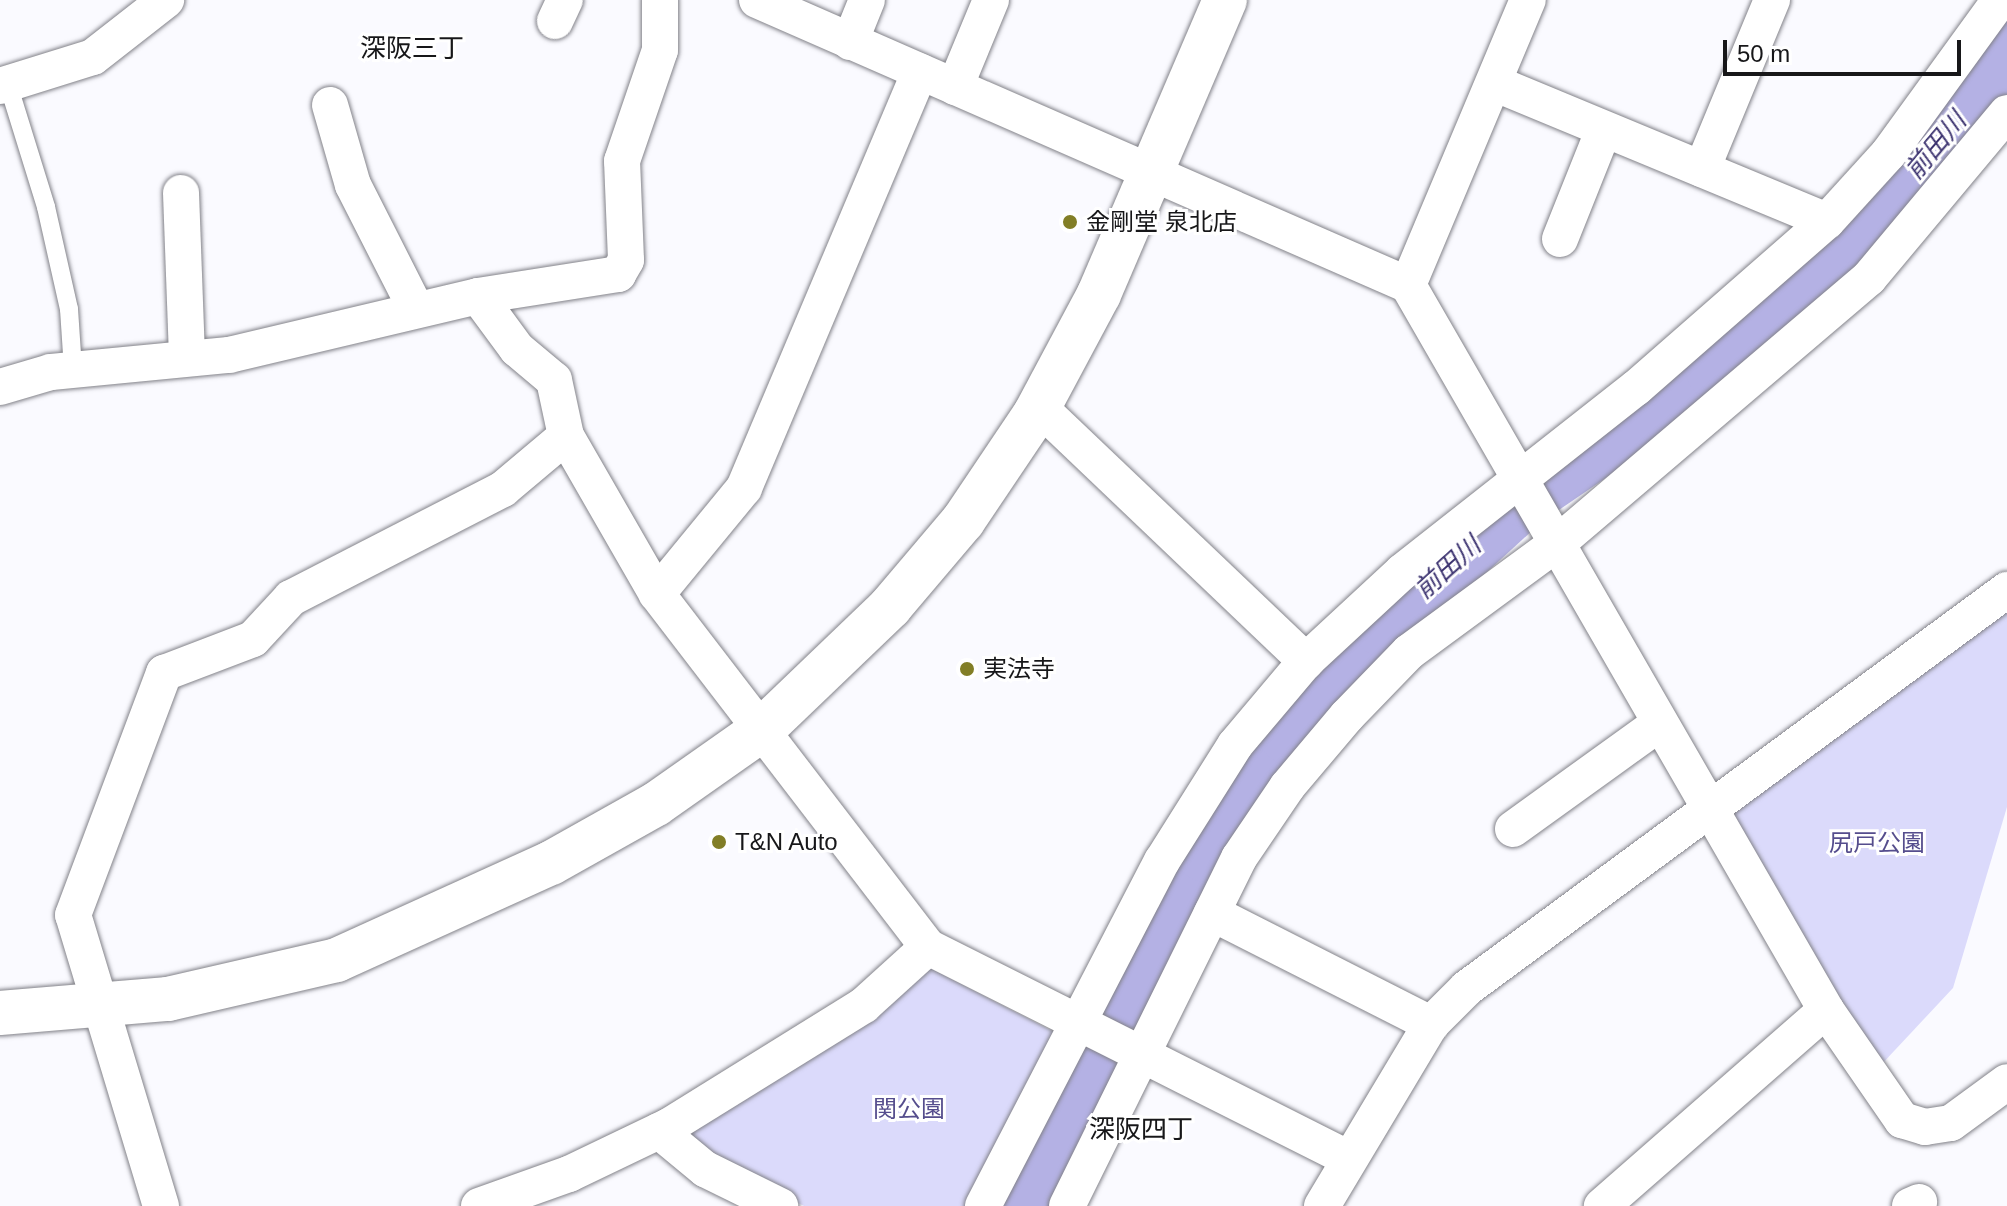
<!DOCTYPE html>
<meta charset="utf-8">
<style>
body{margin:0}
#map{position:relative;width:2007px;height:1206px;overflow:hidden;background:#fafaff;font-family:Arial,"Noto Sans JP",sans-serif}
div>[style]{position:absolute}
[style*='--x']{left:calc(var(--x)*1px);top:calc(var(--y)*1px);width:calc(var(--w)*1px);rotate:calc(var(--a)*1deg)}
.green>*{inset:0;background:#dbdafb}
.river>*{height:58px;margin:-29px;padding:0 29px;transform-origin:29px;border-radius:29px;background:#b4b1e4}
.roads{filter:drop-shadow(0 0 2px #828289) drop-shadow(0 0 2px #828289)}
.service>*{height:18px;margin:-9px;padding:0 9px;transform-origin:9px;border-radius:9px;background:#fff}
.minor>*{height:36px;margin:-18px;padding:0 18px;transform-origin:18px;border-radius:18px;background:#fff}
.tertiary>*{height:44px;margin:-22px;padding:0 22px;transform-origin:22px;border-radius:22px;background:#fff}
.dots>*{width:22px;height:22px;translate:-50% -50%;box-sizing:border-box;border:4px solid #fff;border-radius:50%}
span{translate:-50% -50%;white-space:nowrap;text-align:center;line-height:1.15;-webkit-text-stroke:6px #fff;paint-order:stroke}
.poi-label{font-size:24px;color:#171719}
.left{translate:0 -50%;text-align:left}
.park-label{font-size:24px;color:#554d8d}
.neighbourhood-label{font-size:26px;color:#171719}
.water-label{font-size:26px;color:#3c3370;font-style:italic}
.scale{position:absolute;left:1723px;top:40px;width:238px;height:36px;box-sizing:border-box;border:4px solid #171719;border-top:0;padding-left:10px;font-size:24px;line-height:28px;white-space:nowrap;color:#171719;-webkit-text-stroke:6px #fff;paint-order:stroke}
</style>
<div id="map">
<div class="green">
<i style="clip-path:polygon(2007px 609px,2007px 807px,1953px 988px,1881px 1065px,1736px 832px,1731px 810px)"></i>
<i style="clip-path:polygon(930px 968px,1058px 1034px,969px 1206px,804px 1206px,712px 1160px,688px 1134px)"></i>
</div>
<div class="river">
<i style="--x:1027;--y:1206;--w:395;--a:-63.2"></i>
<i style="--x:1205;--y:853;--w:145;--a:-55.4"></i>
<i style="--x:1287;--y:734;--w:143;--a:-47.8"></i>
<i style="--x:1383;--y:628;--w:193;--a:-42.5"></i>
<i style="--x:1525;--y:498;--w:229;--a:-34.3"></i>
<i style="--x:1714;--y:369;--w:197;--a:-42.5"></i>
<i style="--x:1859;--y:236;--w:160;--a:-49.3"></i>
<i style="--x:1963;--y:115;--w:82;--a:-57.5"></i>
</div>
<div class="roads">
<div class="service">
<i style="--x:8;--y:84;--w:129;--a:72.8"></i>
<i style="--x:46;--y:207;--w:105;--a:77.3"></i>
<i style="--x:69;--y:309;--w:61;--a:86.2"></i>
</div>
<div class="minor">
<i style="--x:757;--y:0;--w:711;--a:23.64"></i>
<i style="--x:1408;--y:285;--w:837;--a:60.03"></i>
<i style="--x:1826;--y:1010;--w:298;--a:138.8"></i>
<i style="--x:555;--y:21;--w:23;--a:-65"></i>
<i style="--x:850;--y:42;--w:45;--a:-68"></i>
<i style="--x:1494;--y:83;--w:360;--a:22.5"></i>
<i style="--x:0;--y:86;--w:97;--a:-17.3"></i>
<i style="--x:93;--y:57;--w:93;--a:-38"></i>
<i style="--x:955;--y:87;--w:94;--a:-67.5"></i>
<i style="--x:330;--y:105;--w:83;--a:74"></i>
<i style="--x:353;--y:185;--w:139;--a:63.1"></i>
<i style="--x:1702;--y:169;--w:183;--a:-67.5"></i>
<i style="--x:181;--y:193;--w:165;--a:87.9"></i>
<i style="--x:1560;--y:239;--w:118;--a:-68.2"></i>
<i style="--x:1408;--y:285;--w:309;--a:-67.2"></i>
<i style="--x:478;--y:296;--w:142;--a:-8.9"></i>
<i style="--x:618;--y:274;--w:16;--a:-60"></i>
<i style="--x:626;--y:260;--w:99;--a:-92.3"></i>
<i style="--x:622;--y:161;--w:117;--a:-71.1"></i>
<i style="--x:660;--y:50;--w:50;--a:-90"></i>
<i style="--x:0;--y:387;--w:53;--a:-16.4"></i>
<i style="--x:51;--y:372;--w:179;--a:-5.5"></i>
<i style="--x:229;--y:355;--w:256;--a:-13.3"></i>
<i style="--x:478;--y:296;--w:66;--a:53.7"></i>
<i style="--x:517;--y:349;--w:48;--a:40"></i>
<i style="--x:554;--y:380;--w:57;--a:77.9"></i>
<i style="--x:1039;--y:407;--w:369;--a:43.6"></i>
<i style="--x:657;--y:594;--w:137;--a:-50.6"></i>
<i style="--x:744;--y:488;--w:452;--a:-67.1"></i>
<i style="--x:1513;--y:829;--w:181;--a:-35.8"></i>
<i style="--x:1212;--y:913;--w:246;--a:26.9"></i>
<i style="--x:1826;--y:1010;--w:134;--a:55.4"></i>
<i style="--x:1902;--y:1120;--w:24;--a:17"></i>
<i style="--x:1925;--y:1127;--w:26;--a:-9"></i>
<i style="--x:1951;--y:1123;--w:69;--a:-36.2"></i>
<i style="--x:659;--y:1131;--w:60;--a:39.6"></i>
<i style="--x:705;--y:1169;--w:84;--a:26.3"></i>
<i style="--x:161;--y:1206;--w:304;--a:-106.8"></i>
<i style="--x:73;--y:915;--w:259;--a:-69.4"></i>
<i style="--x:164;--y:673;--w:95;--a:-20.9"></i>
<i style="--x:253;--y:639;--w:56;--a:-47.2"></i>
<i style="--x:291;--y:598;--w:238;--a:-27.2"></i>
<i style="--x:503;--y:489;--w:82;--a:-40.1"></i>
<i style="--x:566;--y:436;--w:182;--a:60.1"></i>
<i style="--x:657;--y:594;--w:445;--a:52.5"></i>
<i style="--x:928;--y:947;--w:469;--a:26.7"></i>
<i style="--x:479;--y:1206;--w:96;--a:-19.6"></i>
<i style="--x:569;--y:1174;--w:111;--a:-25.6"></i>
<i style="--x:669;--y:1126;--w:229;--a:-31.8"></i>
<i style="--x:864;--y:1005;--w:86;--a:-42.2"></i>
<i style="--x:983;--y:1206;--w:389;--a:-62.6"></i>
<i style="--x:1162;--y:861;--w:137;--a:-57.8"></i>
<i style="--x:1235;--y:745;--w:110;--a:-49.8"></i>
<i style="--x:1306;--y:661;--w:131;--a:-42.8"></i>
<i style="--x:1402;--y:572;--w:298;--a:-38.2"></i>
<i style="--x:1636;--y:388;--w:254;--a:-41.2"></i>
<i style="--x:1827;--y:221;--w:91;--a:-47.7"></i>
<i style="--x:1888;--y:154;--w:190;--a:-54"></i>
<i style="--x:1067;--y:1206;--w:388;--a:-63.7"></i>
<i style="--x:1239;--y:858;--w:86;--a:-55.9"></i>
<i style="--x:1287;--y:787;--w:93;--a:-49.8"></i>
<i style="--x:1347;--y:716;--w:89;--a:-45.9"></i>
<i style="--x:1409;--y:652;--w:187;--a:-36.3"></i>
<i style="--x:1560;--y:541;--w:406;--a:-40.4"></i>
<i style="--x:1869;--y:278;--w:215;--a:-50.1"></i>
<i style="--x:1322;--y:1206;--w:212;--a:-59.1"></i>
<i style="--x:1431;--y:1024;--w:51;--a:-45"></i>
<i style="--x:1467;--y:988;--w:671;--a:-36.39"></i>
<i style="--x:1910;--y:1206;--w:10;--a:-24"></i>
</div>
<div class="tertiary">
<i style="--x:0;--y:1013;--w:169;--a:-4.8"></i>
<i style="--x:168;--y:999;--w:173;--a:-13"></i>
<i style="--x:337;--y:960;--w:235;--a:-24.4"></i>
<i style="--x:551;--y:863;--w:120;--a:-29.3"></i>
<i style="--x:656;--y:804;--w:132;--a:-35.1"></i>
<i style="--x:764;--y:728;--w:175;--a:-43.8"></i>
<i style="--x:890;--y:607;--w:113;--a:-49.7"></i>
<i style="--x:963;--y:521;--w:129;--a:-56.1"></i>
<i style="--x:1035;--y:414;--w:136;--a:-61.9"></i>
<i style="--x:1099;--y:294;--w:320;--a:-66.8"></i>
</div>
</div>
<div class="dots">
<i style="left:1070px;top:222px;background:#827e26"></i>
<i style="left:967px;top:669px;background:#827e26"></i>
<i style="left:719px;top:842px;background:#827e26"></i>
</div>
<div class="poi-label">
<span class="left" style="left:1086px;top:222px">金剛堂 泉北店</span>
<span class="left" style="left:983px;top:669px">実法寺</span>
<span class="left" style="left:735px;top:842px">T&amp;N Auto</span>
</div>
<div class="park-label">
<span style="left:1877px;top:843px">尻戸公園</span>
<span style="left:909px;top:1109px">関公園</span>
</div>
<div class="neighbourhood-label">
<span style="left:412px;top:49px">深阪三丁</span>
<span style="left:1141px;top:1130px">深阪四丁</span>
</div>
<div class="water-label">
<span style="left:1936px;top:146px;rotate:-50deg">前田川</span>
<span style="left:1448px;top:568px;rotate:-42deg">前田川</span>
</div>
<div class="scale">50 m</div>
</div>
